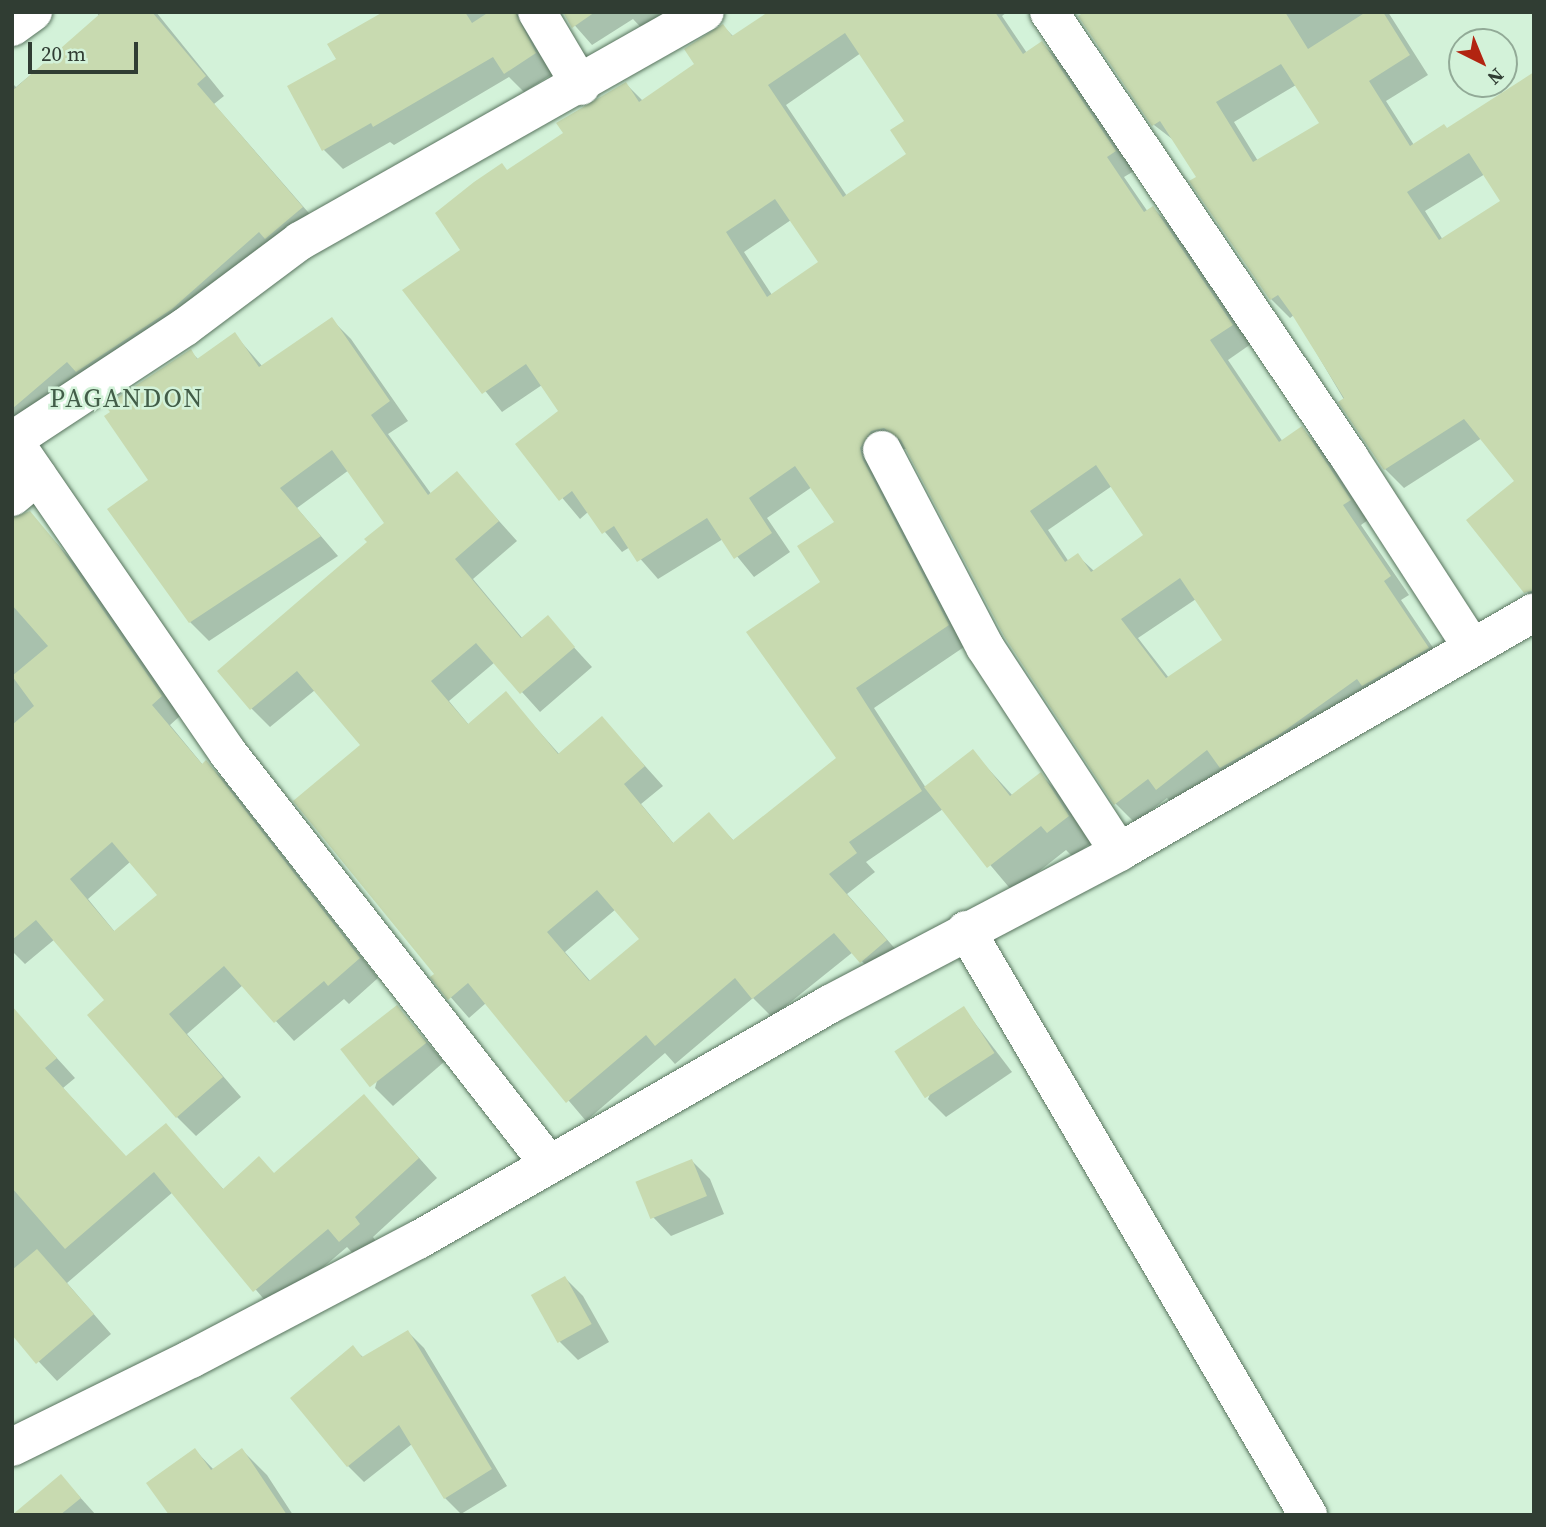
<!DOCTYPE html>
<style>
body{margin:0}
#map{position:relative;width:1546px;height:1527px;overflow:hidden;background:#d3f2d9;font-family:"Source Serif 4",serif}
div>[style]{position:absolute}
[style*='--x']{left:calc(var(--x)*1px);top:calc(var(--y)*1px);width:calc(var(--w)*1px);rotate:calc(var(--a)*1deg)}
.shadow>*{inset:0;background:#0003}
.building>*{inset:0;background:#c8dab0;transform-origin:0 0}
.roads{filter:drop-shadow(0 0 2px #58735e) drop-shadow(0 0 2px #58735e)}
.minor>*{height:38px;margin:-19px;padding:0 19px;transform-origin:19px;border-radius:19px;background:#fff}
span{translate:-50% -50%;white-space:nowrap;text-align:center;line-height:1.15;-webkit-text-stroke:5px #d3f2d9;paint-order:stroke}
.quarter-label{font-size:26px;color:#425d48;letter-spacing:2px}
.frame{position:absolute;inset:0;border:14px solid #303d33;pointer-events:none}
.north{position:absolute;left:1448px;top:28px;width:70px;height:70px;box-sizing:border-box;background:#d3f2d9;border:2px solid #92aa97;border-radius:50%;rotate:137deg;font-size:19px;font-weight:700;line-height:28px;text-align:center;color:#303d33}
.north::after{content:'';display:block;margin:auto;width:24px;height:32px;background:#b22411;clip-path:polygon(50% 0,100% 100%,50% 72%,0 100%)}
.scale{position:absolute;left:28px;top:42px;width:110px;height:32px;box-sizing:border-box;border:4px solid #303d33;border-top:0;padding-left:9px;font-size:21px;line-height:24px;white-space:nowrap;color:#303d33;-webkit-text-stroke:5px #d3f2d9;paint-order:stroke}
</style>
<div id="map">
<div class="shadow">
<i style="clip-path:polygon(96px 12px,156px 12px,224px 96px,214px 104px,321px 227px,12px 444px,12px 83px,16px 87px,100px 17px)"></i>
<i style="clip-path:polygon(382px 12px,545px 12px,554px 73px,524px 92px,509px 77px,394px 145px,390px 142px,343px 169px,324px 150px,338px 60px)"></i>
<i style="clip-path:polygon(563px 12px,716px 12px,653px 40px,633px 19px,592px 45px)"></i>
<i style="clip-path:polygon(evenodd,771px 12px,1007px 12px,1002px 16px,1027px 53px,1042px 43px,1061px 62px,1134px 171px,1124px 177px,1148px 212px,1153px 208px,1172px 227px,1251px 344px,1228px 360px,1283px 442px,1302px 429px,1321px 448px,1368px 520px,1361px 525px,1409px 595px,1401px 600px,1446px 667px,1176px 808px,1167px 798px,1135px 823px,1116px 804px,908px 449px,892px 449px,967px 645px,874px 708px,926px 788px,973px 752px,1013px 796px,1041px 775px,1065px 799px,1093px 841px,1073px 857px,1066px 850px,1013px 892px,943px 809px,866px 862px,875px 872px,847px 894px,905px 960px,881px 981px,853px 952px,772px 1017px,753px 998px,675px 1064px,665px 1053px,586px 1121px,486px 1003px,469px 1018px,433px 977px,436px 974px,362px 745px,315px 690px,270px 727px,251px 708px,386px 523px,349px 470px,297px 508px,338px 556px,209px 641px,190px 622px,151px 480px,191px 352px,199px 360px,235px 335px,263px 367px,332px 320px,351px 339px,408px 421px,388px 434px,432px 495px,457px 474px,517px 541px,473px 579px,523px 639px,547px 618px,592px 667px,540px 712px,495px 662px,449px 701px,469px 725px,506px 694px,560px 755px,602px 718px,663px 786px,641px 804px,674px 844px,709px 815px,734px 841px,838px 759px,823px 582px,836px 522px,812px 487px,767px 518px,790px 552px,754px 577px,723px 539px,658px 579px,630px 547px,622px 552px,588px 512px,580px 519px,517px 444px,560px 411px,542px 385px,502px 412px,405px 290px,463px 251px,508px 172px,565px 134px,626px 84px,643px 101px,697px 64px,723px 26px,734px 37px,771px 12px,861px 53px,906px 121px,909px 155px,847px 196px,786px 105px,861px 53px,771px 12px,791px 220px,820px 263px,772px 295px,744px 252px,791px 220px,771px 12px,1112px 486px,1146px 535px,1094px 571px,1078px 556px,1069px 562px,1048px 530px,1112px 486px,771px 12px,1196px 599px,1224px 640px,1169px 678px,1138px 638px,1196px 599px,771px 12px,616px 909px,641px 939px,591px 982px,565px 952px,616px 909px)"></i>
<i style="clip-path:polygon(evenodd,1087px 12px,1388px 12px,1428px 75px,1386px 101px,1414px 145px,1534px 86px,1534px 599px,1526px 591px,1517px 482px,1482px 438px,1404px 488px,1385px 469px,1294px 315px,1290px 318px,1271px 299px,1176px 142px,1154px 125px,1081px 17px,1087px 12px,1296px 85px,1322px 124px,1258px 161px,1234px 122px,1296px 85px,1087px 12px,1485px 174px,1502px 202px,1443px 240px,1425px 211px,1485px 174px)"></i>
<i style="clip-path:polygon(evenodd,29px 513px,78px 567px,180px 716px,170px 725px,203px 765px,206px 762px,225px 781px,378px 978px,349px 1004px,344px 999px,294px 1041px,243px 985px,187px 1034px,241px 1097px,196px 1136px,177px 1117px,107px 1000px,55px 939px,25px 964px,12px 951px,12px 520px,29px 513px,130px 862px,159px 895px,115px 932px,88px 899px,130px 862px)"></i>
<i style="clip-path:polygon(397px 1007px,444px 1062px,393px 1106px,375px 1088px)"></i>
<i style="clip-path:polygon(964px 1009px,1012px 1072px,946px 1117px,928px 1099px)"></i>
<i style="clip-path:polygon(16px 1013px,75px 1078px,63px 1088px,127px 1158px,166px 1125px,224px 1190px,275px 1174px,364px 1096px,437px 1178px,373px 1237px,378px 1244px,359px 1260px,347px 1247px,273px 1310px,173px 1192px,67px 1283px,111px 1334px,57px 1381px,12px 1333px,12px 1017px)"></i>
<i style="clip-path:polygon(692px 1161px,710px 1179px,724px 1214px,671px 1236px,653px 1217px)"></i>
<i style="clip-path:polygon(565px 1278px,583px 1296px,609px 1342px,578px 1360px,560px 1342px,534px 1296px)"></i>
<i style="clip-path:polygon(408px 1332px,424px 1348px,507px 1486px,461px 1514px,445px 1498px,412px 1444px,364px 1482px,348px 1466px,353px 1348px,364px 1358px)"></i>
<i style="clip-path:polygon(195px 1450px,214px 1470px,242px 1450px,267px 1475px,293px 1515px,172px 1515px)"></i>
<i style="clip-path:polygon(61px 1476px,96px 1515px,15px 1515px)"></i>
</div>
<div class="building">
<i style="clip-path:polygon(102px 12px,152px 12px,206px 76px,197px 84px,303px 207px,265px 239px,259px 232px,172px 309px,76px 372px,67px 362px,12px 409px,12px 91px)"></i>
<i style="clip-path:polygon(383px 12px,465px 12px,472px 23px,489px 12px,515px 12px,536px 53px,504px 74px,493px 57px,373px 127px,371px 123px,322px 151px,287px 86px,336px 59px,327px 44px)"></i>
<i style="clip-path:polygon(563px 12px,595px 12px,572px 28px)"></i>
<i style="clip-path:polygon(evenodd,768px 12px,995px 12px,1023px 54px,1042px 41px,1116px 151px,1107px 157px,1144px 212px,1153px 206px,1233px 325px,1210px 340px,1279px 442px,1302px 426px,1351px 500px,1343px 505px,1391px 576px,1384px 581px,1429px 648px,1362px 686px,1357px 679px,1280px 734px,1220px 768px,1207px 750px,1156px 790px,1148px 779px,1114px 805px,1004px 636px,901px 440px,884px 428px,871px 431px,860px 448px,863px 460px,949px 625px,856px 688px,922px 791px,849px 842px,857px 853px,829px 874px,887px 940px,860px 963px,834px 933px,752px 999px,735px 978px,655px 1046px,646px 1035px,566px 1103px,468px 983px,448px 1000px,430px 977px,434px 974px,293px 801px,360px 745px,297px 671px,250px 710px,217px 671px,367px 542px,364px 539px,384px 523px,332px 450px,280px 488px,321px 536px,189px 623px,107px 509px,148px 480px,104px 416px,110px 412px,105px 406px,191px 349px,197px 359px,235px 332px,259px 367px,332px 317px,390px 401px,371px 415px,428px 495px,457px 471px,499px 521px,455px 559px,521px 638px,548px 615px,575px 647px,520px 694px,476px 643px,431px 681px,468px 724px,506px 691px,558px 754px,602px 716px,645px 766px,624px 784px,673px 843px,709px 812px,733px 840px,836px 758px,746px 632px,820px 582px,797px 546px,834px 522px,795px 466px,749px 498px,772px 533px,734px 559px,707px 518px,637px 562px,614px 526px,602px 534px,572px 491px,559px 501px,515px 444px,558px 411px,526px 364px,482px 394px,402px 290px,460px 250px,435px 213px,474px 182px,502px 163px,507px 170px,563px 133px,556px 123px,626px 82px,639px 102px,694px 64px,684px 49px,723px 24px,732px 36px,768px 12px,845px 33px,904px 121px,890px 130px,906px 154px,843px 197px,768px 85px,845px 33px,768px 12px,775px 199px,818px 262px,767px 297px,726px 232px,775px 199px,768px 12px,1096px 465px,1143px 535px,1091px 572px,1078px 553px,1065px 562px,1030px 511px,1096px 465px,768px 12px,1180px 578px,1222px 640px,1166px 678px,1121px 619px,1180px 578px,768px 12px,597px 890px,639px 939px,589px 981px,547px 932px,597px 890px)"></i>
<i style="clip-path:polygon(evenodd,1084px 12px,1285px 12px,1308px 49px,1366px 12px,1383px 12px,1410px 55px,1369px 81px,1410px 146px,1444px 124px,1447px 128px,1534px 72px,1534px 590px,1524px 593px,1466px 520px,1514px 481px,1464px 419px,1384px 470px,1338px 402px,1344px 398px,1291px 313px,1278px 295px,1270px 300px,1189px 181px,1196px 177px,1160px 121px,1152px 126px,1078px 16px,1084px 12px,1281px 64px,1319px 123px,1253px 162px,1216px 102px,1281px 64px,1084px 12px,1469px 153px,1500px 201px,1439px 240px,1407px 192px,1469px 153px)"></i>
<i style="clip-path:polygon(evenodd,30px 511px,59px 546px,162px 696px,152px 705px,202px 764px,206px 760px,360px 958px,328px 986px,324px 981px,274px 1023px,224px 966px,169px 1014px,223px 1077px,176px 1118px,87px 1015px,104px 1000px,36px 920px,12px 940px,12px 725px,34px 706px,12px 676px,48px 646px,12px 605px,12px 518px,30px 511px,112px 842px,157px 895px,114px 931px,70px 879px,112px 842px)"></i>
<i style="clip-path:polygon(973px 749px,1010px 796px,1041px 772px,1069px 816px,1047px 833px,1041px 826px,987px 868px,924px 787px)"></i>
<i style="left:397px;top:1005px;width:48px;height:72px;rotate:52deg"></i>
<i style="clip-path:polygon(12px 1006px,57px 1058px,45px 1068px,126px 1156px,166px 1123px,223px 1189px,259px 1156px,274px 1173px,364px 1094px,419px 1158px,355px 1217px,360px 1224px,339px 1242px,328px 1229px,253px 1292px,154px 1172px,65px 1249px,12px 1188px)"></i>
<i style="left:964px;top:1006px;width:56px;height:83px;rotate:57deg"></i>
<i style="left:692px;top:1159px;width:40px;height:61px;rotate:68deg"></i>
<i style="clip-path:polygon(37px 1249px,94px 1314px,36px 1364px,12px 1335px,12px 1270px)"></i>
<i style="left:565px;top:1276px;width:55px;height:39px;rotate:61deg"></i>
<i style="clip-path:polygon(408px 1330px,492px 1469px,444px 1499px,399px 1425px,347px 1467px,290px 1398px,353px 1345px,362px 1357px)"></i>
<i style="clip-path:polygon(195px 1448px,211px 1470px,242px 1448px,287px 1515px,169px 1515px,146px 1483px)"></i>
<i style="clip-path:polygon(61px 1474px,81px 1498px,60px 1515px,12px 1515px)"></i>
</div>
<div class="roads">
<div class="minor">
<i style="--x:537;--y:12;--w:86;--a:59.3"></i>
<i style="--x:1049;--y:12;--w:537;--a:56.01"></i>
<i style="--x:1349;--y:457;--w:226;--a:57.1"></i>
<i style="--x:12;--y:27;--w:26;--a:-36"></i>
<i style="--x:882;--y:450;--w:222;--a:62.4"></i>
<i style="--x:985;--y:647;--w:245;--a:56.8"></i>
<i style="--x:12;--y:497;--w:33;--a:-40"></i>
<i style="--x:966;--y:930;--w:678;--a:59.69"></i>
<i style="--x:549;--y:1164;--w:521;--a:-127.99"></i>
<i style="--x:228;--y:753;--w:380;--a:-124.5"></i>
<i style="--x:13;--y:440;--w:206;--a:-33.3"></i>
<i style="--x:185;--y:327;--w:144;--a:-36.8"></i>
<i style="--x:300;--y:241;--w:465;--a:-29.5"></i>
<i style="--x:12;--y:1447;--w:199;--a:-26.2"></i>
<i style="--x:191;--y:1359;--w:256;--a:-27.7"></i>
<i style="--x:418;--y:1240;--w:475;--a:-29.8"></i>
<i style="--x:830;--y:1004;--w:327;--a:-27.7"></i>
<i style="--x:1119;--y:852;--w:479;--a:-30"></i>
</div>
</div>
<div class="quarter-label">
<span style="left:127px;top:399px">PAGANDON</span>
</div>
<div class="frame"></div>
<div class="north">N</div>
<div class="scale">20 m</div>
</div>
